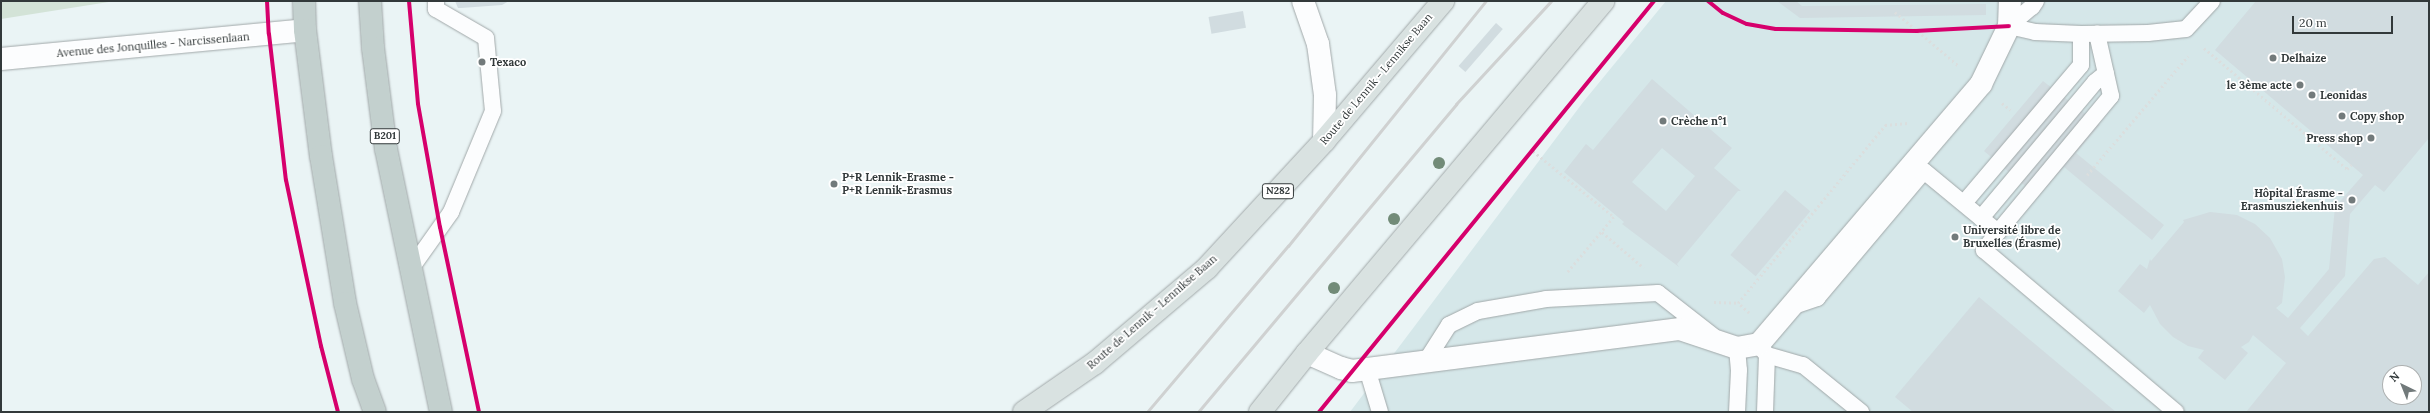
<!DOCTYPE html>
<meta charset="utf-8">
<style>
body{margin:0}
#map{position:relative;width:2430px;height:413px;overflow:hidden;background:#eaf4f5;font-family:Lora,serif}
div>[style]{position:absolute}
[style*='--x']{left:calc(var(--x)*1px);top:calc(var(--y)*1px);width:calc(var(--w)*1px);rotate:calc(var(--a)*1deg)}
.built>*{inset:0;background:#d5e7e9}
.green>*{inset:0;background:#d3e3d7}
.building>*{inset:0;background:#d1dce0;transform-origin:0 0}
.path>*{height:2.5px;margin-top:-1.25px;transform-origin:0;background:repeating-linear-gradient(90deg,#dbdede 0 2px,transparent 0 5px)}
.roads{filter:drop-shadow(0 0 1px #a1a8a9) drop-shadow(0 0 1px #a1a8a9)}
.lane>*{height:16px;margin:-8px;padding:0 8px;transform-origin:8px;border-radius:8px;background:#fcfdfe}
.street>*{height:22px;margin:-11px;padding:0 11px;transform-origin:11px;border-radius:11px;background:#fcfdfe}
.primary>*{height:22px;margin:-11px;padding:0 11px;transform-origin:11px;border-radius:11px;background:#d9e2e1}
.highway>*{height:22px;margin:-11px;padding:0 11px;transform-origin:11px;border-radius:11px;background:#c3d0ce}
.rail>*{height:3px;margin:-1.5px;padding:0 1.5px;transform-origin:1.5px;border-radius:1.5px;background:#cfd1d1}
.cycleway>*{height:4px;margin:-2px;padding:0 2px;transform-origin:2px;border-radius:2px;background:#d6006c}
.trees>*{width:12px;height:12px;margin:-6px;border-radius:50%;background:#728b78}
.dots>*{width:11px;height:11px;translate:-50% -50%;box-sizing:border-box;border:2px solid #fff;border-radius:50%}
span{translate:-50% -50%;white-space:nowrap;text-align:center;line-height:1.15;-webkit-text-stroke:3.5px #fff;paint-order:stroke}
.shield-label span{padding:1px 3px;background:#fff;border:1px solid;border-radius:3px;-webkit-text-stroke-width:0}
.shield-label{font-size:10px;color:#32393a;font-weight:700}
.street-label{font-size:11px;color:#32393a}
.poi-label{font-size:11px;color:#32393a;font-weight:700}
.left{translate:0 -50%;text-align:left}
.right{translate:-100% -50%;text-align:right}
.frame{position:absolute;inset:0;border:2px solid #32393a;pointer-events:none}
.north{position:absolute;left:2382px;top:365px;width:40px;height:40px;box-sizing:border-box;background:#fff;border:1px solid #adb0b0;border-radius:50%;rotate:317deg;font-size:11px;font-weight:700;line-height:16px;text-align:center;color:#32393a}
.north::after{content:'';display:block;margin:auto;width:14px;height:18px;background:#727a7b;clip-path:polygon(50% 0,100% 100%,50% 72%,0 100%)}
.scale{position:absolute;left:2292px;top:16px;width:101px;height:18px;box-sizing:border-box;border:2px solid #32393a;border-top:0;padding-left:5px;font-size:12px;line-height:14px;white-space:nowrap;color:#32393a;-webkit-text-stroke:3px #fff;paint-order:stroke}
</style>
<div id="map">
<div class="built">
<i style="clip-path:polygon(evenodd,1666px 1px,2429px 1px,2429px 412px,1350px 412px,1584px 101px,1666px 1px,2390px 373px,2414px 373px,2414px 397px,2390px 397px,2390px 373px)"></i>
</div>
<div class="green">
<i style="clip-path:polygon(1px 1px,115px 1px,1px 19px)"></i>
</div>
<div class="building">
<i style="clip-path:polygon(455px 1px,509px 1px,502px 5px,461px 8px,458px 8px)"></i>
<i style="clip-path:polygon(1777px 1px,1796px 1px,1802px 6px,1986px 4px,1986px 15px,1800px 18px)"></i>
<i style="clip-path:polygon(evenodd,2256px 1px,2429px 1px,2429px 138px,2384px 192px,2375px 185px,2350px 214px,2345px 276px,2300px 328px,2308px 336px,2374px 259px,2385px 257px,2418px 285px,2429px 272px,2429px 412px,2246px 412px,2286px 363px,2253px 335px,2249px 342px,2241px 347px,2248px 353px,2225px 380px,2198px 358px,2204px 350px,2188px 346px,2173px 337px,2160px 324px,2150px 305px,2144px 313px,2118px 291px,2140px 264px,2147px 269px,2150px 259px,2151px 261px,2184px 222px,2183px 220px,2210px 212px,2237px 215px,2255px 224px,2270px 238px,2282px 259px,2285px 277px,2282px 303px,2276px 308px,2288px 318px,2329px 269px,2335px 207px,2363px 175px,2215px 50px,2256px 1px,2390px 373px,2414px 373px,2414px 397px,2390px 397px,2390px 373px)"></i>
<i style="left:1243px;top:11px;width:17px;height:35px;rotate:80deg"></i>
<i style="left:1496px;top:23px;width:9px;height:57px;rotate:41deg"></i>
<i style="clip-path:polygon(evenodd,1652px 79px,1732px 148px,1714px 168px,1741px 191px,1738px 191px,1677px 264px,1679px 267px,1622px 224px,1624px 222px,1564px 172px,1586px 144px,1593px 150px,1652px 79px,1662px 148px,1695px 176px,1666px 211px,1632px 182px,1662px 148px)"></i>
<i style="clip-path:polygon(2043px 81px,2100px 125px,2076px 153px,2164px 225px,2152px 240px,2064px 167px,2038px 197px,1984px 151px)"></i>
<i style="left:1785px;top:190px;width:33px;height:85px;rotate:40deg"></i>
<i style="clip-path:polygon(1979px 297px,2116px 412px,1913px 412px,1895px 397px)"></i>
</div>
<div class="path">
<i style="--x:1895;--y:12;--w:84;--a:40.2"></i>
<i style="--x:2204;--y:48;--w:187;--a:40.2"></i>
<i style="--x:2347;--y:169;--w:6;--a:-45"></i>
<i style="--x:2002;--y:103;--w:11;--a:38"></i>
<i style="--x:1533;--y:151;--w:104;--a:39.2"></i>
<i style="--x:1614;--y:217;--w:72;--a:129.9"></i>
<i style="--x:2087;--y:175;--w:156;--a:-49.7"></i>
<i style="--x:1602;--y:232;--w:55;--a:40.6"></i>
<i style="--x:1714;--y:302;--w:24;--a:2"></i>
<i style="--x:1749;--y:313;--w:15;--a:-138"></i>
<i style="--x:1738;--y:303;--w:231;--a:-50.4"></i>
<i style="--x:1885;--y:125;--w:23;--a:-5"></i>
</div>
<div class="roads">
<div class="lane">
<i style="--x:2009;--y:26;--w:27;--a:13"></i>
<i style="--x:2035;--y:32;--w:46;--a:2.5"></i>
<i style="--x:2081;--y:34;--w:67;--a:-0.9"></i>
<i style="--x:2148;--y:33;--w:38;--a:-6"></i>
<i style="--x:2186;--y:29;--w:38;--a:-47"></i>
<i style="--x:2009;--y:26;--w:30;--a:-40"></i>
<i style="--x:2032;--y:7;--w:7;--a:-56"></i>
<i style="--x:1964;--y:203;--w:181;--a:-49.7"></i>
<i style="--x:2081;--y:65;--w:31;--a:-90"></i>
<i style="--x:1981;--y:218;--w:177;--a:-50"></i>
<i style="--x:2095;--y:82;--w:14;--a:-39"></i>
<i style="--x:1998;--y:232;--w:23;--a:128"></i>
<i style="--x:1984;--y:250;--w:251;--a:40.2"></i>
<i style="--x:410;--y:270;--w:71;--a:-54.7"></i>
<i style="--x:451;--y:212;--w:109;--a:-67.4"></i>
<i style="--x:493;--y:111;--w:73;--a:-95.5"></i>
<i style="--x:486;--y:38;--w:58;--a:-149.9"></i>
<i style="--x:436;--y:9;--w:8;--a:-90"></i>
<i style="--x:1791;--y:307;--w:28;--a:-19"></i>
<i style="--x:1817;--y:298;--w:166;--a:-49.9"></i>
<i style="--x:1924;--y:171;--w:96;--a:39.5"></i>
<i style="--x:1998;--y:232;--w:177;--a:-50.3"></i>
<i style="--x:2111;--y:96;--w:64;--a:-102.7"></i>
<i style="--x:1737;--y:348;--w:22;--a:85"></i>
<i style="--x:1739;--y:370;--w:42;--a:92.7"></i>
<i style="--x:1761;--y:348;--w:9;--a:49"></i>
<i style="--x:1767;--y:355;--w:57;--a:92"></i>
<i style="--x:1767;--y:355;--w:37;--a:16"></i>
<i style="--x:1803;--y:365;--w:75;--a:39"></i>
<i style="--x:1426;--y:361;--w:43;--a:-57.4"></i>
<i style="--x:1449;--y:325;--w:32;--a:-26"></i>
<i style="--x:1478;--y:311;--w:69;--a:-10"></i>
<i style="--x:1546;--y:299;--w:112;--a:-3.1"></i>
<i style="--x:1658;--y:293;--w:70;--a:38"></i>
<i style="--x:1367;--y:369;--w:45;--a:73.2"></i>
</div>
<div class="street">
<i style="--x:1303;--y:1;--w:46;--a:70.8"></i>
<i style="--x:1318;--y:44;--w:51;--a:82.2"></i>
<i style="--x:1325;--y:95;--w:46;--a:91.2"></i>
<i style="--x:1;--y:59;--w:305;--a:-5.4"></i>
<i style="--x:1307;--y:353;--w:37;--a:24"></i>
<i style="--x:1341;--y:368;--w:11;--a:15"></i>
<i style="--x:1352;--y:371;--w:331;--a:-7.3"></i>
<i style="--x:1680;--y:329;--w:60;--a:18.4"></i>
<i style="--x:1737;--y:348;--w:22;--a:-10"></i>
<i style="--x:1759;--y:344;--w:342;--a:-49.5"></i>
<i style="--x:1981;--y:84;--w:64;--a:-64.2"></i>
<i style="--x:2009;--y:26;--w:25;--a:-88"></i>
</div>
<div class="primary">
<i style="--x:1024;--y:412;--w:86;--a:-34.6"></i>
<i style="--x:1095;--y:363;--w:147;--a:-40.3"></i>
<i style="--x:1207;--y:268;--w:173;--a:-47.3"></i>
<i style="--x:1324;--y:141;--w:184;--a:-49.6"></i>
<i style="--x:1260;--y:412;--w:75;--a:-51.5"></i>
<i style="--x:1307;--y:353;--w:460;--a:-49.9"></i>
</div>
<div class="highway">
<i style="--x:304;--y:1;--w:29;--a:88"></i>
<i style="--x:305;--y:30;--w:127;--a:82.8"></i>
<i style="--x:321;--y:156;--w:149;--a:80.7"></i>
<i style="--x:345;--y:303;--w:78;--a:76.7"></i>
<i style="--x:363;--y:379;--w:35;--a:70"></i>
<i style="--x:370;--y:1;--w:47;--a:86.3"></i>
<i style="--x:373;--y:48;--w:102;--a:82.7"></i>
<i style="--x:386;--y:149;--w:269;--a:78.2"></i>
</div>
</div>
<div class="rail">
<i style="--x:1147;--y:412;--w:218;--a:-49.7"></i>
<i style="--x:1288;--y:246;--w:315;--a:-51.1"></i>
<i style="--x:1198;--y:412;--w:402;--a:-50"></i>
<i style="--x:1456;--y:104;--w:140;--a:-47.3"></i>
</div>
<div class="cycleway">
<i style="--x:267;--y:1;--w:33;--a:87"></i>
<i style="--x:269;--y:34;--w:147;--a:83.4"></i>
<i style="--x:286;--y:180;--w:170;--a:78.1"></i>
<i style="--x:321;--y:346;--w:68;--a:75.6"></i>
<i style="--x:409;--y:1;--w:103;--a:85"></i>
<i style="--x:418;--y:104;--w:125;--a:79.9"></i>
<i style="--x:440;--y:227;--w:189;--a:78.1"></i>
<i style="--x:1708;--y:1;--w:19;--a:39"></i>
<i style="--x:1723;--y:13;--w:26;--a:25"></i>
<i style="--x:1747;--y:24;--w:29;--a:10"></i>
<i style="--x:1776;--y:29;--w:141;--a:0.8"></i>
<i style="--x:1917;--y:31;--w:92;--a:-3.1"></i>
<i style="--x:1319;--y:412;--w:530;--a:-50.82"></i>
</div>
<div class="trees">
<i style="left:1439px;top:163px"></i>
<i style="left:1394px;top:219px"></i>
<i style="left:1334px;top:288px"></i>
</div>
<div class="dots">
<i style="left:2273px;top:58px;background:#727a7b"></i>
<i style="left:482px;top:62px;background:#727a7b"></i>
<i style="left:2300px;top:85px;background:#727a7b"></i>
<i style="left:2312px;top:95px;background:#727a7b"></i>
<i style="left:2342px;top:116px;background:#727a7b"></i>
<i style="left:1663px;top:121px;background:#727a7b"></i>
<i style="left:2371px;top:138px;background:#727a7b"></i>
<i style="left:834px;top:184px;background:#727a7b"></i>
<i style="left:2352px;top:200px;background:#727a7b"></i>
<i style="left:1955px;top:237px;background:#727a7b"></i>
</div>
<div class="shield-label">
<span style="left:385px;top:136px">B201</span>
<span style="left:1278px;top:191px">N282</span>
</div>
<div class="street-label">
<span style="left:153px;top:45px;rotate:-5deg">Avenue des Jonquilles - Narcissenlaan</span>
<span style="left:1376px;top:79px;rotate:-50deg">Route de Lennik - Lennikse Baan</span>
<span style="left:1152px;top:312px;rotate:-41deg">Route de Lennik - Lennikse Baan</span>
</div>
<div class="poi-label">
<span class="left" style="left:2281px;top:58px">Delhaize</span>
<span class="left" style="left:490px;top:62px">Texaco</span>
<span class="right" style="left:2292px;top:85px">le 3ème acte</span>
<span class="left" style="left:2320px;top:95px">Leonidas</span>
<span class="left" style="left:2350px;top:116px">Copy shop</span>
<span class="left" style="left:1671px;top:121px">Crèche n°1</span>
<span class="right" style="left:2363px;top:138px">Press shop</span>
<span class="left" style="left:842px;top:184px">P+R Lennik-Erasme -<br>P+R Lennik-Erasmus</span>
<span class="right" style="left:2343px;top:200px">Hôpital Érasme -<br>Erasmusziekenhuis</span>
<span class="left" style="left:1963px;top:237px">Université libre de<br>Bruxelles (Érasme)</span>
</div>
<div class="frame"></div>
<div class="north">N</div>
<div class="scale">20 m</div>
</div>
